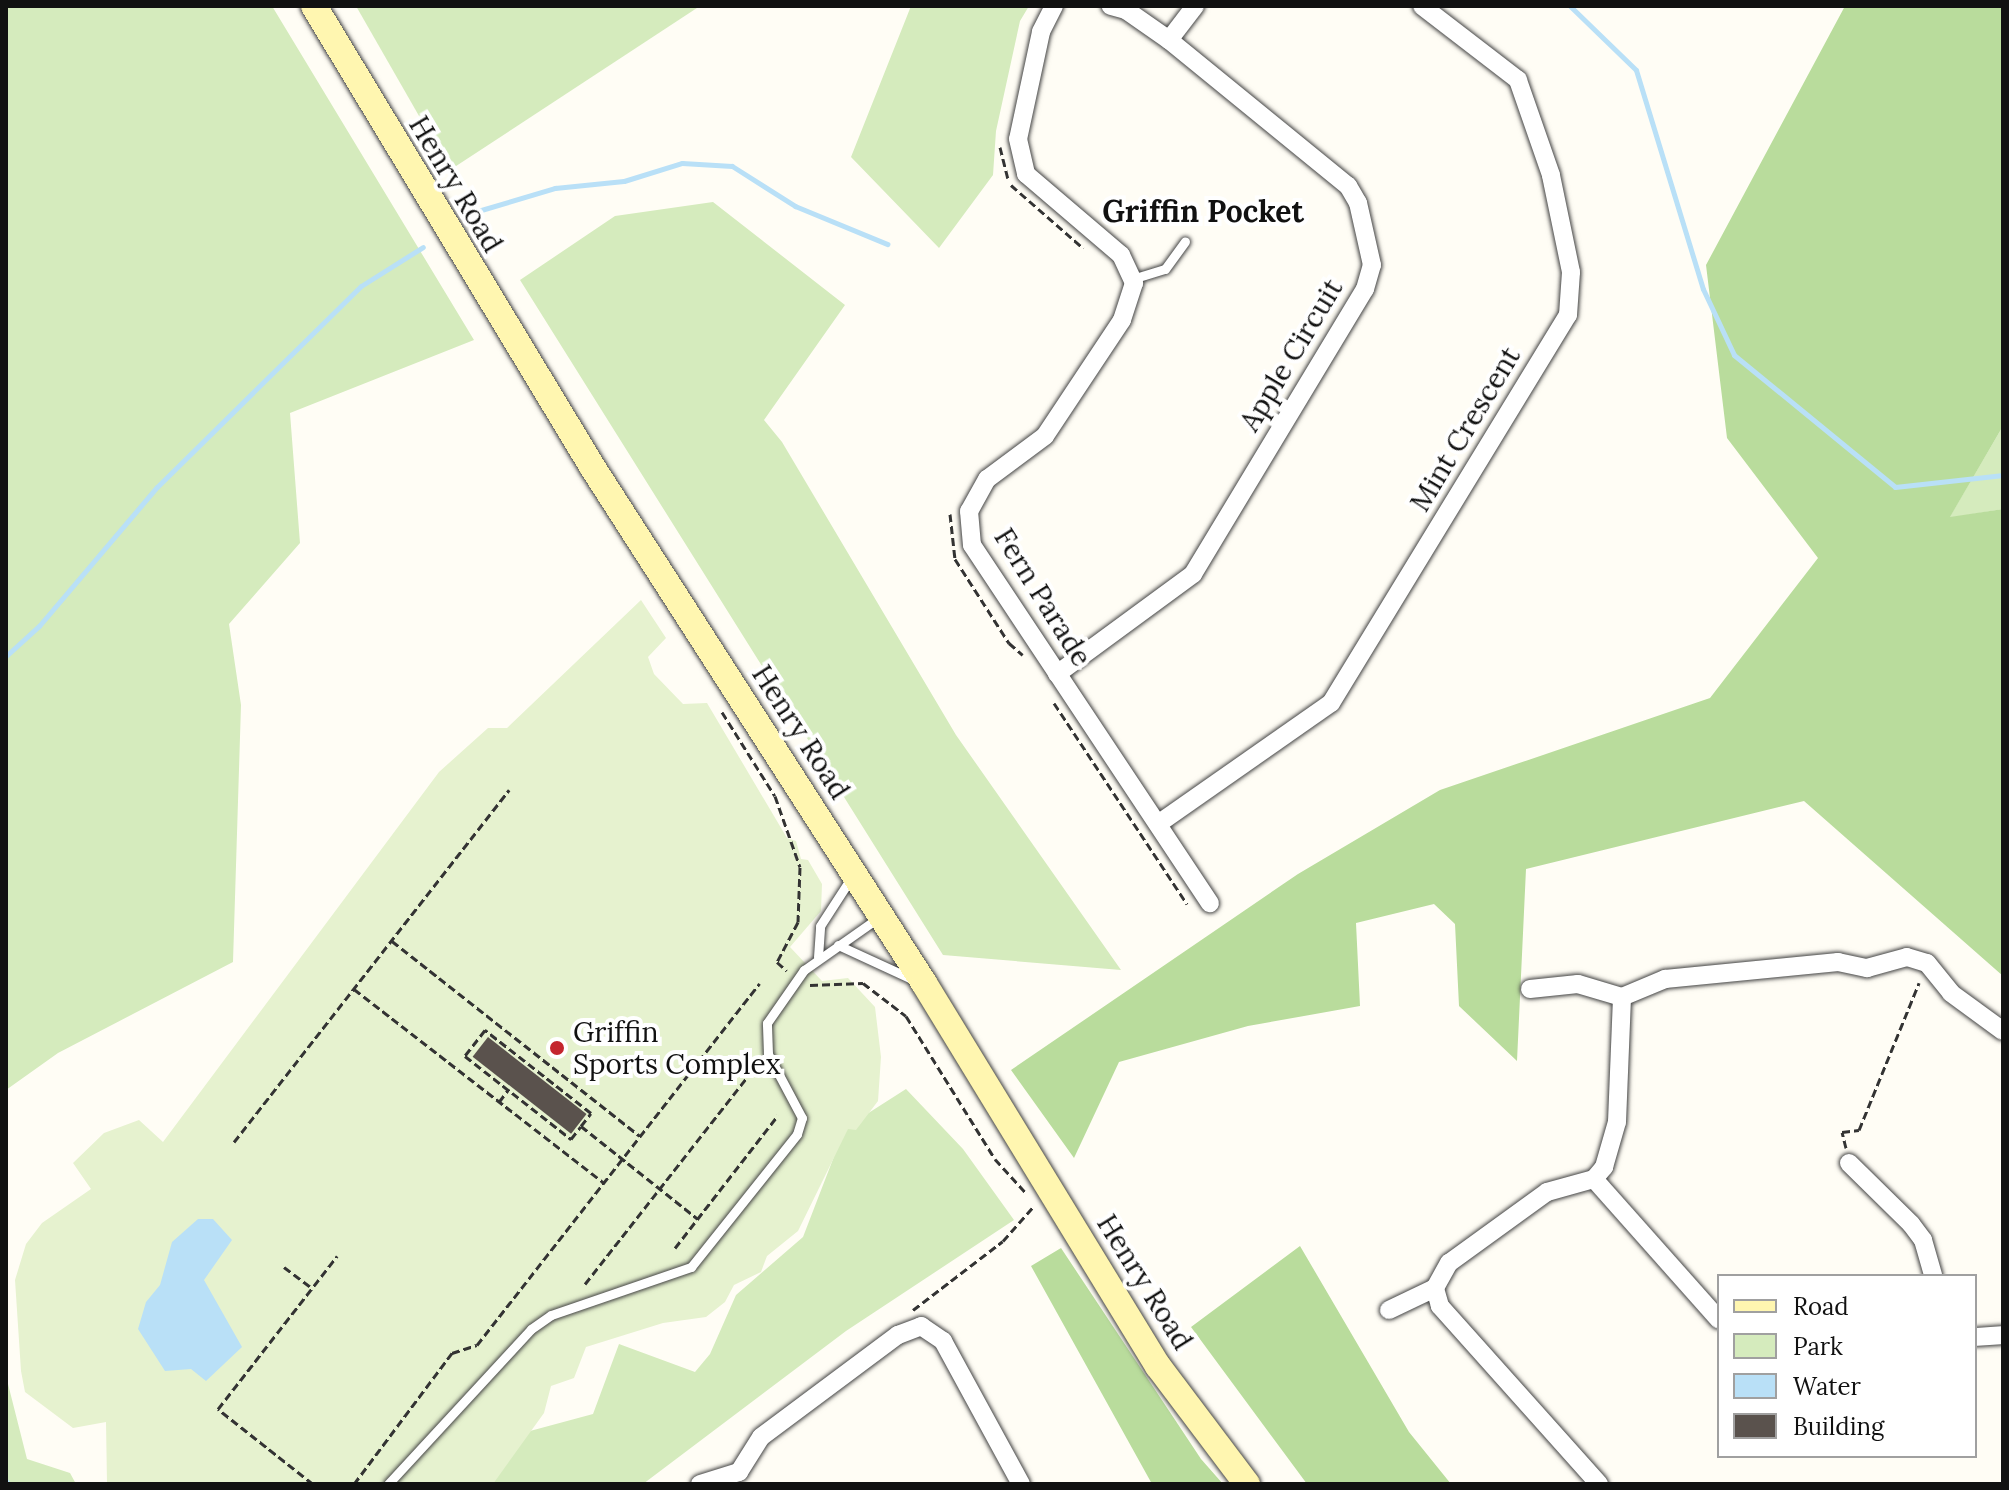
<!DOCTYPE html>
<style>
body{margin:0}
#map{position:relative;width:2009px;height:1490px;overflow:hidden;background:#fffdf5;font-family:Lora,serif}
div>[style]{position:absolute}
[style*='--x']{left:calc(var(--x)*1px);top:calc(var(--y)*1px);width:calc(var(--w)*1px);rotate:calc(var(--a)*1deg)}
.green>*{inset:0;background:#d5ebbd}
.forest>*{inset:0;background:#b9dc9c}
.pitch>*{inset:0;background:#e6f2cf}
.water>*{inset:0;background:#b9e0f7}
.stream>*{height:5px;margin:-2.5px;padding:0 2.5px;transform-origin:2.5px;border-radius:2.5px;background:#b9e0f7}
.building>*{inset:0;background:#5a524d;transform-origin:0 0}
.path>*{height:3px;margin-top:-1.5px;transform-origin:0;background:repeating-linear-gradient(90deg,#333 0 8px,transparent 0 12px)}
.roads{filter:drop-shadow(0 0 2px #444) drop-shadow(0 0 2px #444)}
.service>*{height:9px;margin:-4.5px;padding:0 4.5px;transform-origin:4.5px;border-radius:4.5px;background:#fff}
.minor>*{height:18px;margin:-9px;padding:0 9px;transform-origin:9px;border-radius:9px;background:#fff}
.secondary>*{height:26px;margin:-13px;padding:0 13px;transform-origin:13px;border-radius:13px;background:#fff6b0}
.dots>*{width:22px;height:22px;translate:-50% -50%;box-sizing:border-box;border:4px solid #fff;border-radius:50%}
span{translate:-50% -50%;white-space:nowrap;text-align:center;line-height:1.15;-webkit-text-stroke:8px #fff;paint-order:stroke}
.street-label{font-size:28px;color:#111}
.poi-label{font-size:28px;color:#111}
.left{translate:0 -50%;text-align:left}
.neighbourhood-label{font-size:30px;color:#111;font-weight:700}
.frame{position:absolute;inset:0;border:8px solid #111;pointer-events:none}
.legend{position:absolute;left:1717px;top:1274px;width:260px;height:184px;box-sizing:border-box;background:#fff;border:2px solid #a0a0a0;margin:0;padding:10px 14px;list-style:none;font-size:24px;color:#111}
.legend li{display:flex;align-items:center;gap:16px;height:40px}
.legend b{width:40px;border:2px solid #a0a0a0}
</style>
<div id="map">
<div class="green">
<i style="clip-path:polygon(6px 6px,272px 6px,474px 340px,290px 413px,300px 543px,229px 624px,241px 705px,233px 962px,58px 1053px,6px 1090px)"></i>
<i style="clip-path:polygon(356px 6px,700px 6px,450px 170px)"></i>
<i style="clip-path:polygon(911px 6px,1029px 6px,1020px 21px,996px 131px,993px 175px,939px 248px,851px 157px)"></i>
<i style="clip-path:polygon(713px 202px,845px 305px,764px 420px,782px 442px,956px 735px,1121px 970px,943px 955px,520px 280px,615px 216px)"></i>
<i style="clip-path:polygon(2003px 426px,2003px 509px,1949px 518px)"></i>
<i style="clip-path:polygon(906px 1089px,963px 1149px,1014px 1220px,846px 1331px,643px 1484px,487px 1484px,530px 1431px,593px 1414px,619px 1344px,695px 1372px,710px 1354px,736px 1295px,803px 1237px,845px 1128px)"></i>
<i style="clip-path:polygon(6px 1376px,27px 1459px,70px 1473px,76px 1484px,6px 1484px)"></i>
</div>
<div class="forest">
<i style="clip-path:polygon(1845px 6px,2003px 6px,2003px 426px,1950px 517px,2003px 509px,2003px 976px,1804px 801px,1526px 869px,1517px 1061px,1459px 1006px,1455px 924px,1434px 904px,1356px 923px,1360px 1006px,1248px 1026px,1119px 1062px,1074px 1158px,1011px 1070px,1298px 874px,1440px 790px,1710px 698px,1818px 558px,1727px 438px,1706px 265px)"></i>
<i style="clip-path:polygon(1300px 1246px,1409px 1432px,1451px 1484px,1307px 1484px,1191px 1327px)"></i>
<i style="clip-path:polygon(1061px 1248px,1201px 1459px,1223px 1484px,1152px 1484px,1031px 1266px)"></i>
</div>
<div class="pitch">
<i style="clip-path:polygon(641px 600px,666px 638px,648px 657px,654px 674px,683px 704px,707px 703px,787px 838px,796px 841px,801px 859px,808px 860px,822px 884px,821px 911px,790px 947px,822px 981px,848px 978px,875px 1007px,881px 1057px,878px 1101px,856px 1130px,848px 1129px,798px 1231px,767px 1256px,761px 1272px,734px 1285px,725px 1302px,706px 1317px,663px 1323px,586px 1347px,574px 1378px,551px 1386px,544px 1413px,493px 1484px,107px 1484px,106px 1422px,73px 1428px,25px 1392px,21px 1371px,15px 1280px,26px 1244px,42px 1223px,91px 1189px,73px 1163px,104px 1133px,139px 1120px,163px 1142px,439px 772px,488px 728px,507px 728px)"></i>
</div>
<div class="water">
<i style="clip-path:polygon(198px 1219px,213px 1219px,232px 1240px,204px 1280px,242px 1347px,206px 1381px,191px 1369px,165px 1371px,138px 1329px,146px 1302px,160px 1285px,172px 1242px)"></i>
</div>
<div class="stream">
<i style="--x:1570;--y:6;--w:92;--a:44.1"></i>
<i style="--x:1636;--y:70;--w:229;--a:73"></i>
<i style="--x:1703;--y:289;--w:73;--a:64.8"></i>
<i style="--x:1734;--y:355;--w:208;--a:39.3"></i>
<i style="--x:1895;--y:487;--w:109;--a:-6.3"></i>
<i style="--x:471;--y:213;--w:88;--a:-16.6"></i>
<i style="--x:555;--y:188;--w:69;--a:-5.8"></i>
<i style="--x:624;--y:181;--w:61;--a:-17.2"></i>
<i style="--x:682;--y:163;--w:50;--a:3.4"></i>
<i style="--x:732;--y:166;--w:75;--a:32.4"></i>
<i style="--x:795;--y:206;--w:100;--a:22.4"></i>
<i style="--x:6;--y:656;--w:45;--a:-42.3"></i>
<i style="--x:39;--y:626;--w:182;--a:-49.7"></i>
<i style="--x:157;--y:487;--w:286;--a:-44.6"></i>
<i style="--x:361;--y:286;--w:73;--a:-32.2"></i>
<i style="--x:6;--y:1481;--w:4;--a:56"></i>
</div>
<div class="building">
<i style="left:488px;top:1037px;width:125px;height:25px;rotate:38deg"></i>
</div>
<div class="path">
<i style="--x:1000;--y:147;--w:32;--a:76"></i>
<i style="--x:1011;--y:185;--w:96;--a:41.2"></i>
<i style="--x:950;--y:514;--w:45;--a:83.7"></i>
<i style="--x:955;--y:559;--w:100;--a:57.3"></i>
<i style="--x:1009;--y:643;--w:18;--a:41"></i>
<i style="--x:1054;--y:703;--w:241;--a:56.5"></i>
<i style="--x:722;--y:712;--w:99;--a:57.8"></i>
<i style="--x:775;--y:796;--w:75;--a:70.6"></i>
<i style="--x:800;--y:867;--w:55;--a:92.1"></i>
<i style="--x:798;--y:922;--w:45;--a:117.7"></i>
<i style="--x:777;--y:962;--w:13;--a:42"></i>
<i style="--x:392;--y:941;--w:315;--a:38.2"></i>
<i style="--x:810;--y:985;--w:53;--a:-2.2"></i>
<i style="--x:863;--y:983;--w:54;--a:37.5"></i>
<i style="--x:906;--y:1016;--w:168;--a:58.1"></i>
<i style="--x:995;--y:1159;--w:45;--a:47.7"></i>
<i style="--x:354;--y:989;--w:316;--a:37.8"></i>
<i style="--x:499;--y:1102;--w:15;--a:-53"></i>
<i style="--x:581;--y:1126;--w:16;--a:-52"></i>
<i style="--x:591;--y:1113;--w:135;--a:-141.9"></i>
<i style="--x:485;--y:1030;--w:33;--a:128"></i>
<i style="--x:465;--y:1056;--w:135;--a:38.1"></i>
<i style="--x:571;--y:1139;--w:16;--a:-52"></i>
<i style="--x:581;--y:1126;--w:149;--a:38.5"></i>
<i style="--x:234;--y:1142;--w:447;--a:-52"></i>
<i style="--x:1846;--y:1148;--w:16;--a:-104"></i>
<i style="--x:1842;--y:1132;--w:17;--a:-7"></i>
<i style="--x:1859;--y:1130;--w:159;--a:-67.8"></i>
<i style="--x:675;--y:1248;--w:168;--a:-52.2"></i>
<i style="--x:284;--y:1267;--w:35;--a:37"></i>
<i style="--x:585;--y:1284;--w:266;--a:-51.9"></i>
<i style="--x:913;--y:1310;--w:113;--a:-37.5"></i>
<i style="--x:1003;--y:1241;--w:47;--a:-48.5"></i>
<i style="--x:313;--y:1484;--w:121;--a:-141.7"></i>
<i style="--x:218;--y:1409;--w:194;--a:-52.1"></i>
<i style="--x:354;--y:1484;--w:164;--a:-53.2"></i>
<i style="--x:452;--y:1353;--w:26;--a:-18"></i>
<i style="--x:477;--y:1345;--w:459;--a:-52"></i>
</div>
<div class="roads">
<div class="service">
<i style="--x:1132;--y:279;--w:34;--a:-17"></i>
<i style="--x:1165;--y:269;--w:34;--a:-54"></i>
<i style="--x:838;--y:945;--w:84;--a:24.7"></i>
<i style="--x:818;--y:957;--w:31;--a:-86"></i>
<i style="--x:820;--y:926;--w:57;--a:-57.1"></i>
<i style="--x:388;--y:1484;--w:211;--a:-47.3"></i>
<i style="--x:531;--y:1329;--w:24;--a:-35"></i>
<i style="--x:551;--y:1315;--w:148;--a:-18.9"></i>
<i style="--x:691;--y:1267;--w:170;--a:-51.4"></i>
<i style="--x:797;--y:1134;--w:17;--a:-73"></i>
<i style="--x:802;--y:1118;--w:72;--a:-118"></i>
<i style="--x:768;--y:1054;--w:31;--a:-92"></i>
<i style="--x:767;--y:1023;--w:65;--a:-55.1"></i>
<i style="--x:804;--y:970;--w:90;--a:-35.1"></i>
</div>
<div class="minor">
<i style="--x:1054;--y:6;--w:29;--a:117"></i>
<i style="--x:1041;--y:32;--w:109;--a:102.1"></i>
<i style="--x:1018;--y:139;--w:36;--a:77"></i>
<i style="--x:1026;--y:174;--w:125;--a:40.5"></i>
<i style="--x:1121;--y:255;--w:31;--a:65"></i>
<i style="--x:1134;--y:283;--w:39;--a:108"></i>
<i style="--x:1122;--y:320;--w:139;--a:123.6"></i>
<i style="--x:1045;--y:436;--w:72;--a:143.4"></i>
<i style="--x:987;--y:479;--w:37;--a:119"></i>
<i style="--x:969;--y:511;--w:34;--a:85"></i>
<i style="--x:972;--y:545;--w:430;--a:56.4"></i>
<i style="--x:1169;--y:40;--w:43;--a:-52.6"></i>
<i style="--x:1057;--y:674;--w:169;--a:-36.3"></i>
<i style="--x:1193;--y:574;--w:333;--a:-58.9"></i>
<i style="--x:1365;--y:289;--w:25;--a:-74"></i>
<i style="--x:1372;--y:265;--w:64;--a:-102.7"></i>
<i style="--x:1358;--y:203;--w:20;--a:-120"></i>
<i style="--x:1348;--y:186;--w:231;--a:-140.8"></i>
<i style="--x:1169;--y:40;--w:52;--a:-145.1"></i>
<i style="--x:1126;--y:10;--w:16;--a:-165"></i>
<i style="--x:1158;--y:824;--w:211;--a:-35"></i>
<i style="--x:1331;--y:703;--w:455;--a:-58.6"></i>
<i style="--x:1568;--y:315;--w:43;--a:-86"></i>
<i style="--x:1571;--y:272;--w:99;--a:-101.7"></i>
<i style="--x:1551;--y:175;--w:101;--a:-109.2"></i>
<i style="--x:1518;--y:80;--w:121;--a:-142.4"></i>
<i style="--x:1530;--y:989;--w:48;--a:-5.9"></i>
<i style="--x:1578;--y:984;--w:46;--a:16.5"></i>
<i style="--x:1622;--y:997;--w:47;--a:-22.7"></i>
<i style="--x:1665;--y:979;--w:174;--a:-5.6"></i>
<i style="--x:1838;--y:962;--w:30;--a:12"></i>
<i style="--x:1867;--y:968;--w:41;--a:-15.4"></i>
<i style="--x:1907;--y:957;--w:21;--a:17"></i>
<i style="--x:1927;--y:963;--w:38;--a:51"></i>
<i style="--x:1951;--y:993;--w:64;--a:36.2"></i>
<i style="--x:1849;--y:1163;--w:87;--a:44.5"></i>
<i style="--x:1911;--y:1224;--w:20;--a:53"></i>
<i style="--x:1923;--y:1240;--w:37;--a:74"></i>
<i style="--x:1594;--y:1179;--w:188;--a:48.4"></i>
<i style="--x:1389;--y:1310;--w:51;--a:-25.6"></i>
<i style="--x:1975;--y:1337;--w:28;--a:-4"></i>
<i style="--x:700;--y:1484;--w:41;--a:-17.1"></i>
<i style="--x:739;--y:1472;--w:41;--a:-57.8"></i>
<i style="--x:761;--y:1437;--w:171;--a:-36.7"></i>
<i style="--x:898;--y:1335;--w:25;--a:-21"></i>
<i style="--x:921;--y:1326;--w:27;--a:34"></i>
<i style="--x:943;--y:1341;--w:163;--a:61.4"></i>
<i style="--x:1599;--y:1484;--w:239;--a:-131.8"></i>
<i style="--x:1440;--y:1306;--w:19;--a:-106"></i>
<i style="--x:1435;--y:1288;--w:29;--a:-61"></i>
<i style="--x:1449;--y:1263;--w:121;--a:-35.9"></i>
<i style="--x:1547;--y:1192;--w:49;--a:-15.5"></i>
<i style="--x:1594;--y:1179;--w:16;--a:-50"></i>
<i style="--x:1604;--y:1167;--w:47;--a:-73.9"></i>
<i style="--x:1617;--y:1122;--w:125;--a:-87.7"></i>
</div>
<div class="secondary">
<i style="--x:314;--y:6;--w:540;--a:58.87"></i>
<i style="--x:593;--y:468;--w:612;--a:57.27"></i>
<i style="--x:924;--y:983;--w:449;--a:58.6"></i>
<i style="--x:1158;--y:1366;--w:148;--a:53"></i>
</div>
</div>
<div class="dots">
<i style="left:557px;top:1048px;background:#c4262e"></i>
</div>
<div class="street-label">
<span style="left:456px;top:184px;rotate:59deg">Henry Road</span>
<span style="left:1291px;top:355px;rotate:-59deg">Apple Circuit</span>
<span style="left:1465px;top:429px;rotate:-59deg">Mint Crescent</span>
<span style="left:1043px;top:597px;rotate:58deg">Fern Parade</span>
<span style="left:801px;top:732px;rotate:57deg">Henry Road</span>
<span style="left:1145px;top:1282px;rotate:58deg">Henry Road</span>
</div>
<div class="poi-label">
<span class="left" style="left:573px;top:1048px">Griffin<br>Sports Complex</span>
</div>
<div class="neighbourhood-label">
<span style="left:1203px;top:211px">Griffin Pocket</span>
</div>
<div class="frame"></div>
<ul class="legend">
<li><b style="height:10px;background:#fff6b0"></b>Road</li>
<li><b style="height:22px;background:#d5ebbd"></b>Park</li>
<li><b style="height:22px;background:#b9e0f7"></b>Water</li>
<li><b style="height:22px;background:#5a524d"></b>Building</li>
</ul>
</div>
